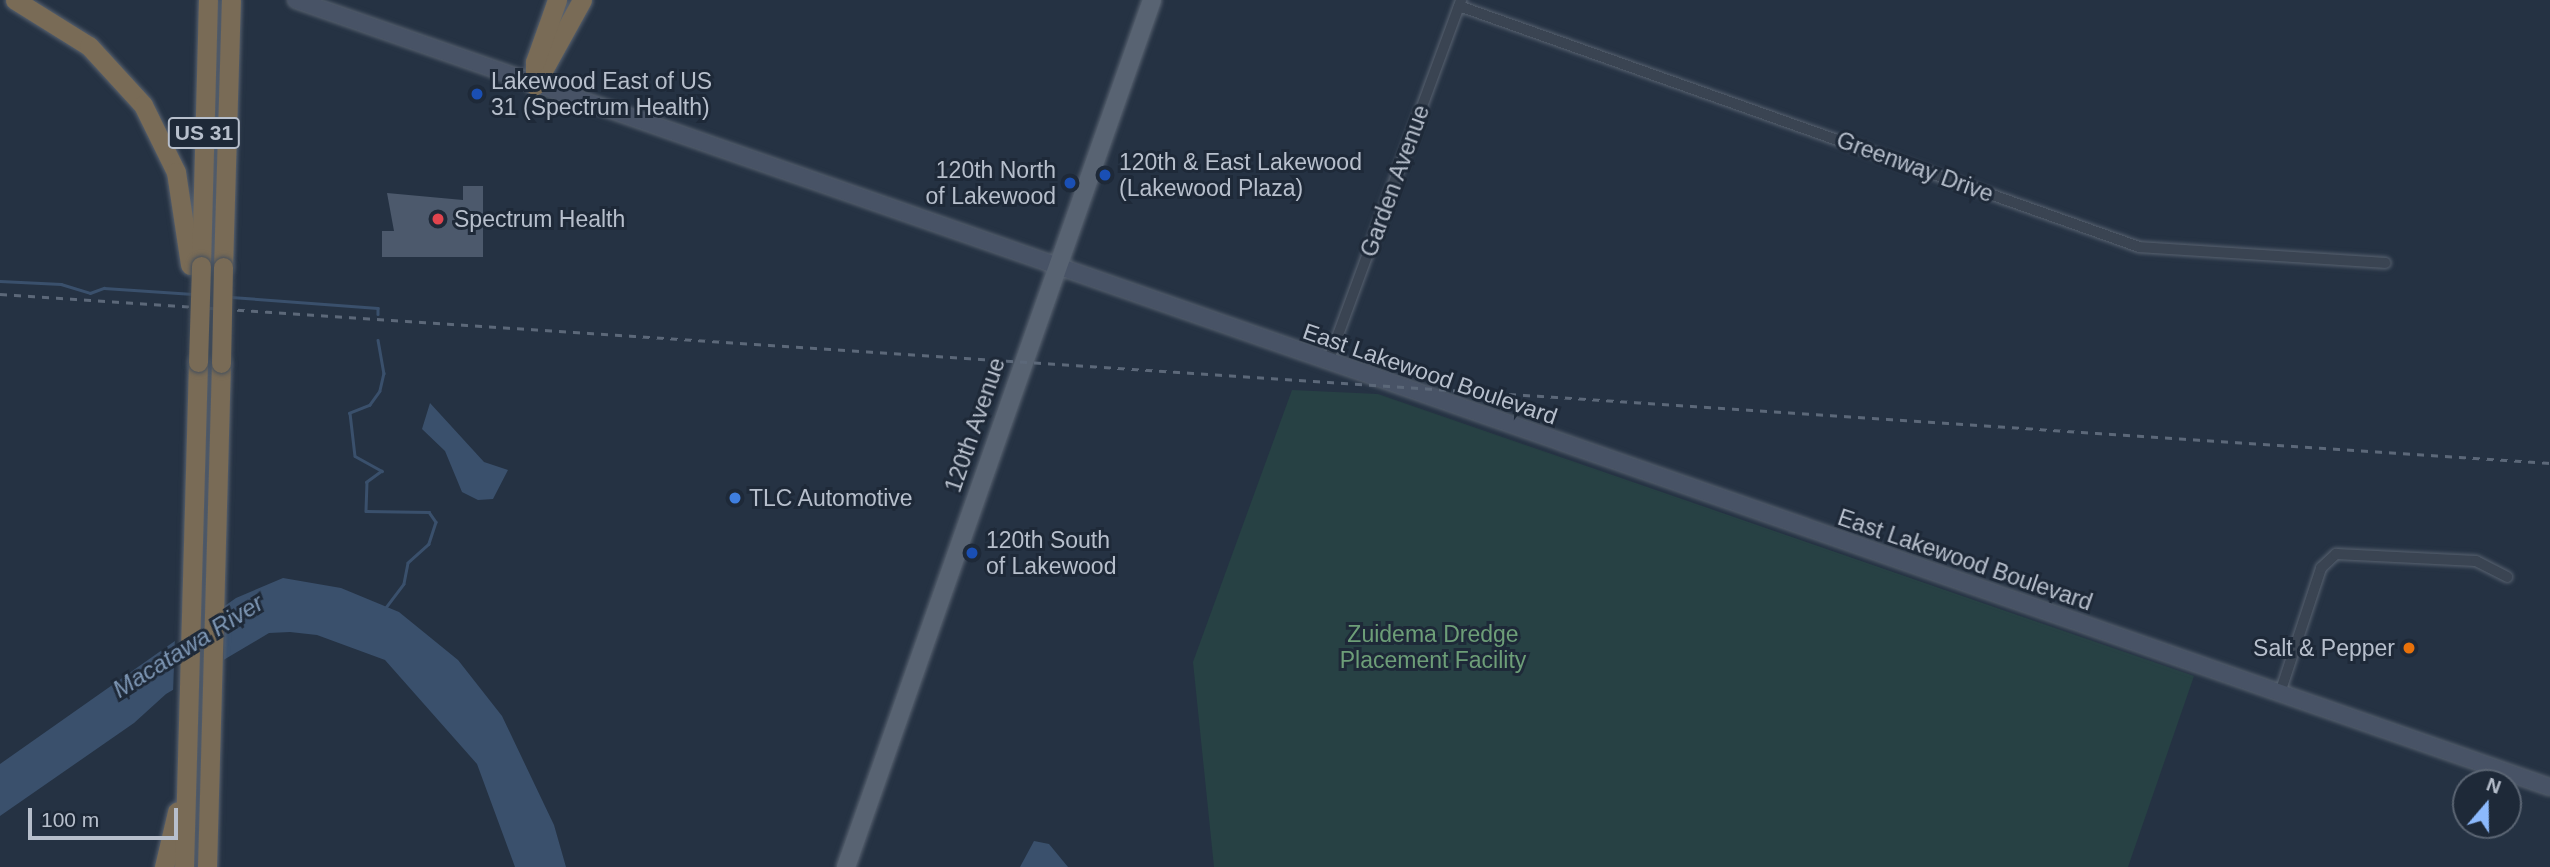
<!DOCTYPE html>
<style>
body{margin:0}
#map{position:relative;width:2550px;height:867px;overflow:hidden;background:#253243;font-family:Helvetica,sans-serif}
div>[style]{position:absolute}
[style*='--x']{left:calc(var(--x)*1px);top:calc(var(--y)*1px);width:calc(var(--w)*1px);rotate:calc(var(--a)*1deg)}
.green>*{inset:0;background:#274144}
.water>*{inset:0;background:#3a506c}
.pier>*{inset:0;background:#253243}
.stream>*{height:2.5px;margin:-1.25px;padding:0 1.25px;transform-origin:1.25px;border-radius:1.25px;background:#3a506c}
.building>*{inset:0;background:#4c596c}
.roads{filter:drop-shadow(0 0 2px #586270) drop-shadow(0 0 2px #586270)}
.street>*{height:10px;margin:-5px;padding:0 5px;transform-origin:5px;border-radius:5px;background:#3a4452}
.secondary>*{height:16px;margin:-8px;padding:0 8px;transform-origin:8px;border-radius:8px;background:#485366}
.primary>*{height:18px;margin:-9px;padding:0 9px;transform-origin:9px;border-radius:9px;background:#586372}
.highway>*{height:19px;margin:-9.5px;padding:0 9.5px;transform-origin:9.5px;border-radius:9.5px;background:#796b56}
.rail>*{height:2.5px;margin-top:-1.25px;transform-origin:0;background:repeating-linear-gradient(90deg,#5c6879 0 7px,transparent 0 14px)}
.bridges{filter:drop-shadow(0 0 2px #444f5d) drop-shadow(0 0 2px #444f5d)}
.highway-bridge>*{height:19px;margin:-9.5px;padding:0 9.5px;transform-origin:9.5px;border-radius:9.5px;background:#796b56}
.dots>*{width:19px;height:19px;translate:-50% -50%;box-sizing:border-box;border:4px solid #1e2938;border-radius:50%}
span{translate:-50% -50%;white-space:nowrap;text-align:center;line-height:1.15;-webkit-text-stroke:6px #1e2938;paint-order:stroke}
.shield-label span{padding:2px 5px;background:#1e2938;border:2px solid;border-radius:5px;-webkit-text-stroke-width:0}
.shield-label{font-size:21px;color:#b7bfcc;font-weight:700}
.poi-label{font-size:23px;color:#b7bfcc}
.left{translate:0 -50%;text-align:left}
.right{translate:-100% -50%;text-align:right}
.street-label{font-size:23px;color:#b7bfcc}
.park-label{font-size:23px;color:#6d9e78}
.water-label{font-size:24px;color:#7d96b4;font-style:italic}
.north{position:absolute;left:2452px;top:769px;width:70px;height:70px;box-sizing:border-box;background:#1e2938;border:2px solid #5b6573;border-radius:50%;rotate:20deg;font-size:19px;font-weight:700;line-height:28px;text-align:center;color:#b7bfcc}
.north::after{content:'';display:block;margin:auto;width:24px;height:32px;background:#8cb9fc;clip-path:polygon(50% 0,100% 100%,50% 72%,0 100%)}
.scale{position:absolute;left:28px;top:808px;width:150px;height:32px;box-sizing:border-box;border:4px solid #b7bfcc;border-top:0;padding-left:9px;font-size:21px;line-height:24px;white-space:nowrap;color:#b7bfcc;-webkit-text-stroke:5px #1e2938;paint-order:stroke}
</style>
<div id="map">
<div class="green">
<i style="clip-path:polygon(1292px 390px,1378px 394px,2194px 676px,2128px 867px,1214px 867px,1193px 662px)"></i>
</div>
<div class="water">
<i style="clip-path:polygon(430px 403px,484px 462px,508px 470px,493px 499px,478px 500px,462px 492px,445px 451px,422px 429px)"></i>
<i style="clip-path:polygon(283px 578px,341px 588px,399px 612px,458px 660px,502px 716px,554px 825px,566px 867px,515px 867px,477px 764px,385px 660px,317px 635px,290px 632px,269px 633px,166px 694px,134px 723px,0 816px,0 764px,236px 598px)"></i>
<i style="clip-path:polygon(1034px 841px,1049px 844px,1068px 867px,1020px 867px)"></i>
</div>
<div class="pier">
<i style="clip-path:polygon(225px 601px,224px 662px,173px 693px,175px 635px)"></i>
</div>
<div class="stream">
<i style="--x:0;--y:281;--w:61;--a:2.8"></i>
<i style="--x:61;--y:284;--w:30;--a:17"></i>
<i style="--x:90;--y:293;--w:15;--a:-20"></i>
<i style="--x:104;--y:288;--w:89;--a:3.9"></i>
<i style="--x:231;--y:297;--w:147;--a:4.3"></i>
<i style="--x:378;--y:308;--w:6;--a:90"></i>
<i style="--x:378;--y:340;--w:34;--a:80"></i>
<i style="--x:384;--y:373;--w:18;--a:103"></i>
<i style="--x:380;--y:391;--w:17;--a:126"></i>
<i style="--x:370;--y:405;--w:22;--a:158"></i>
<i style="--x:350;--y:413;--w:43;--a:83.4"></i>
<i style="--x:355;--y:456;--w:31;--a:29"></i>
<i style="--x:382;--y:471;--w:19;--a:144"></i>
<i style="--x:367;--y:482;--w:29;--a:92"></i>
<i style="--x:366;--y:511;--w:63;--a:0.9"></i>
<i style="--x:429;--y:512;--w:12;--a:55"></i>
<i style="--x:436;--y:522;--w:23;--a:108"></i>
<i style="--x:429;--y:544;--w:28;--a:138"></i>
<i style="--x:408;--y:563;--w:21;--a:101"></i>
<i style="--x:404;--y:584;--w:30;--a:127"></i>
</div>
<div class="building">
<i style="clip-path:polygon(463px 186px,483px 186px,483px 257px,382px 257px,382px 231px,394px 231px,387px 193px,463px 200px)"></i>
</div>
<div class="roads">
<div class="street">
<i style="--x:1459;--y:6;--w:721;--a:19.51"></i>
<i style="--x:2139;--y:247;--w:247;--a:3.7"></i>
<i style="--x:1328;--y:362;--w:386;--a:-69.8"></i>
<i style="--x:2280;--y:693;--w:132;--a:-71.8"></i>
<i style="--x:2321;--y:568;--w:21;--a:-43"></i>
<i style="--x:2336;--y:554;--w:140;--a:2.9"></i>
<i style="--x:2476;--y:561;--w:35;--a:27"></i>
</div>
<div class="secondary">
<i style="--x:296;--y:0;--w:2387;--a:19.25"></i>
</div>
<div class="primary">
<i style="--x:846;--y:867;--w:919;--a:-70.56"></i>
</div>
<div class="highway">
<i style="--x:15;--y:0;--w:87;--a:31.9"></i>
<i style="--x:89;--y:46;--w:80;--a:47.5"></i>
<i style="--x:143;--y:105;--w:75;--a:63.8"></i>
<i style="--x:176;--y:172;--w:94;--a:81.4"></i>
<i style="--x:535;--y:85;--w:97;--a:-61.1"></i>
<i style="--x:535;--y:85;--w:23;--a:-90"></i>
<i style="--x:535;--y:62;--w:66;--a:-70.5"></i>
<i style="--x:201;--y:266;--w:266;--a:-88.5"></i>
<i style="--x:223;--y:267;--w:267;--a:-88.3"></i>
<i style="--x:164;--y:867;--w:57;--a:-76.7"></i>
<i style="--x:184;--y:867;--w:505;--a:-88.41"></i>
<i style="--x:207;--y:867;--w:504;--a:-88.41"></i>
</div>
</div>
<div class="rail">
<i style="--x:0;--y:294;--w:2556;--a:3.79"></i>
</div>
<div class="bridges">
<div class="highway-bridge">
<i style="--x:198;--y:362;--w:96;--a:-88.2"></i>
<i style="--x:221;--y:363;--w:96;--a:-88.8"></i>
</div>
</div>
<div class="dots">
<i style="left:477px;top:94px;background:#1a4fb4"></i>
<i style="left:1105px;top:175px;background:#1a4fb4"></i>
<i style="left:1070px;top:183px;background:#1a4fb4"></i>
<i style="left:438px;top:219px;background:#e0444e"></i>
<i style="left:735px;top:498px;background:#3f7fe0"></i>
<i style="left:972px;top:553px;background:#1a4fb4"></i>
<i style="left:2409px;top:648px;background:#e8710a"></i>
</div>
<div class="shield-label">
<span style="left:204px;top:133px">US 31</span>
</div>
<div class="poi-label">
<span class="left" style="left:491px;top:94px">Lakewood East of US<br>31 (Spectrum Health)</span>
<span class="left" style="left:1119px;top:175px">120th &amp; East Lakewood<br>(Lakewood Plaza)</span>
<span class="right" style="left:1056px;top:183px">120th North<br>of Lakewood</span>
<span class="left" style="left:454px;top:219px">Spectrum Health</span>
<span class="left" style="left:749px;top:498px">TLC Automotive</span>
<span class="left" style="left:986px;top:553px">120th South<br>of Lakewood</span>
<span class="right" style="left:2395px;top:648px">Salt &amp; Pepper</span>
</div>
<div class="street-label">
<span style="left:1915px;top:167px;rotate:20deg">Greenway Drive</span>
<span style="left:1395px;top:181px;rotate:-70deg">Garden Avenue</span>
<span style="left:1430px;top:374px;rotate:19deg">East Lakewood Boulevard</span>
<span style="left:975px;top:425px;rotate:-71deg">120th Avenue</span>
<span style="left:1965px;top:560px;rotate:19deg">East Lakewood Boulevard</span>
</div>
<div class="park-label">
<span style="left:1433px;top:647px">Zuidema Dredge<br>Placement Facility</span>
</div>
<div class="water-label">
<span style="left:188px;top:646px;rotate:-32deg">Macatawa River</span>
</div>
<div class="north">N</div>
<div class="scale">100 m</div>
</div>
